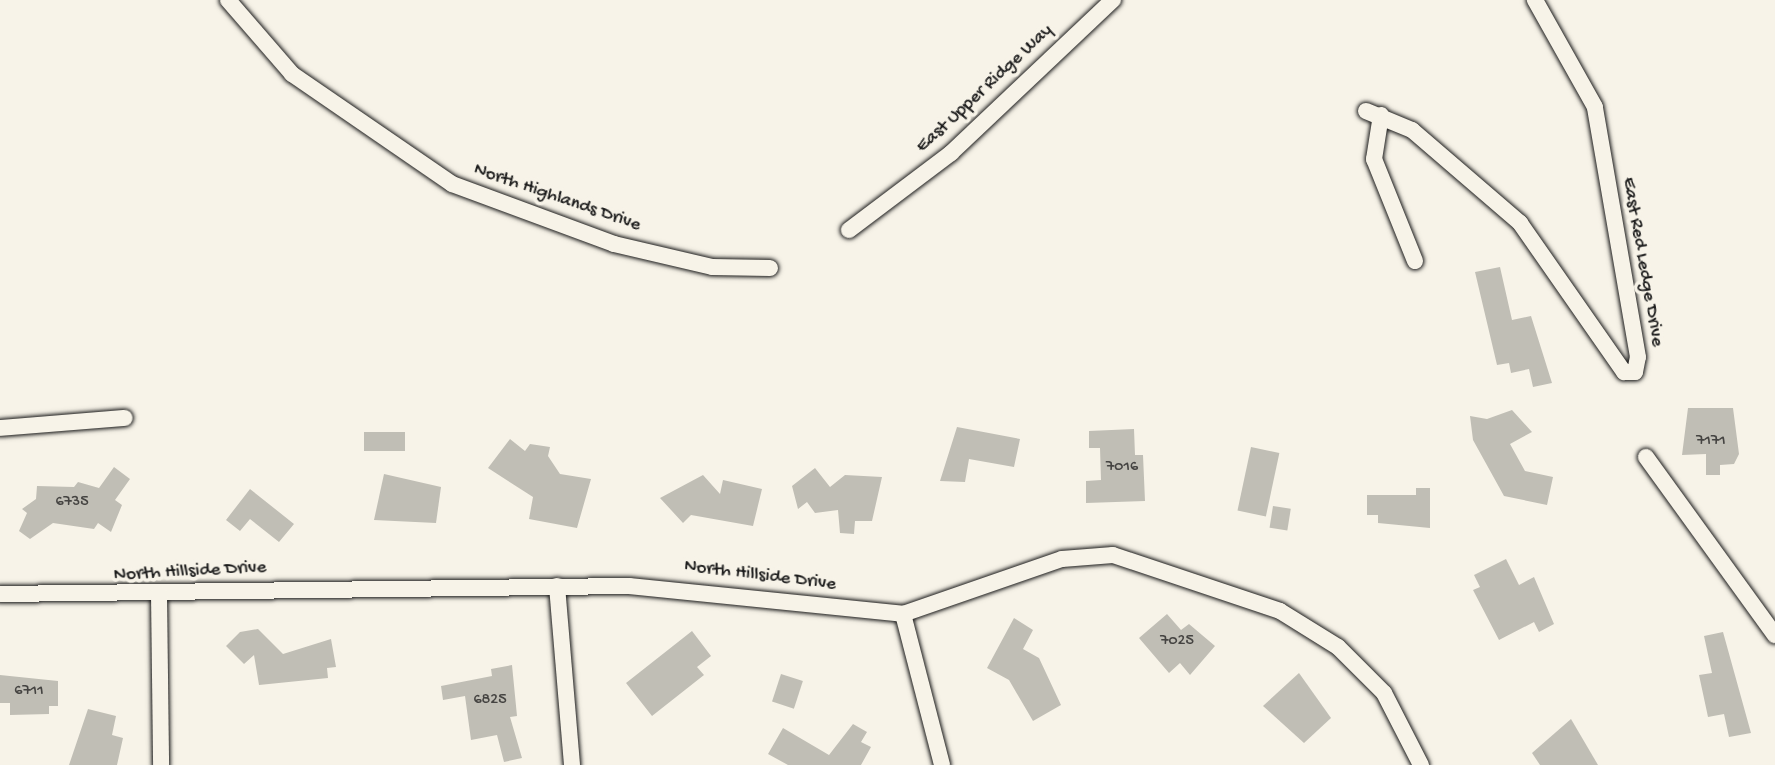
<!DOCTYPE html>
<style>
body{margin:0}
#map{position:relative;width:1775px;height:765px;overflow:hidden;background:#f7f3e8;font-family:"Gochi Hand",sans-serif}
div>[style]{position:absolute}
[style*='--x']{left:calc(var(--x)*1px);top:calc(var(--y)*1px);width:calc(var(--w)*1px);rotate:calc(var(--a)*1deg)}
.building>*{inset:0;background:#c0beb5;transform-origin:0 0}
.roads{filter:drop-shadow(0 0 2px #1c1c1c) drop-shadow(0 0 2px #1c1c1c)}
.minor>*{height:16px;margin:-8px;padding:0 8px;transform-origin:8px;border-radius:8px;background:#f7f3e8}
span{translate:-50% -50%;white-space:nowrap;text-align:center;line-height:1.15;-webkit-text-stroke:7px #f7f3e8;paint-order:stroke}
.number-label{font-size:16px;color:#454442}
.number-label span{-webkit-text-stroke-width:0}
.street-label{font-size:19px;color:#1c1c1c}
</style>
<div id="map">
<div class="building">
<i style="clip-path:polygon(1500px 267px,1512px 320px,1531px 316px,1552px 383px,1533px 387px,1529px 369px,1511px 373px,1509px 363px,1497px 365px,1475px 272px)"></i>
<i style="clip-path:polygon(1688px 408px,1733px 408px,1739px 454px,1734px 464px,1720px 465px,1720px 475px,1706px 475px,1706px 454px,1682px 455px)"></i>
<i style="clip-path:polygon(1512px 410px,1532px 432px,1510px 444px,1525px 471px,1553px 477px,1547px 505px,1504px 496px,1473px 440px,1470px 416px,1487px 419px)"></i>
<i style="clip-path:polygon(957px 427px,1020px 439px,1014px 467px,969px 459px,965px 482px,940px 481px)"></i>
<i style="clip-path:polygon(1134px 429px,1135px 455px,1143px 455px,1145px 501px,1086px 503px,1086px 481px,1101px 480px,1100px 448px,1089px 448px,1089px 431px)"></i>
<i style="left:364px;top:432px;width:41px;height:19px"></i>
<i style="clip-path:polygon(510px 439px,525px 451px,530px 444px,550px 447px,548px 456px,560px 474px,591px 479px,577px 528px,529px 519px,533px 497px,488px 468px)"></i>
<i style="left:1251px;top:447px;width:29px;height:65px;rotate:12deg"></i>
<i style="clip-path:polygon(114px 467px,130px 479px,115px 500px,122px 505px,111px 532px,98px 523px,94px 529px,53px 523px,30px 539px,19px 531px,27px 513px,22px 509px,36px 499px,37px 486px,74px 487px,78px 482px,99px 488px)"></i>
<i style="clip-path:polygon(815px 468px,830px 487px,845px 475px,882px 477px,872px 521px,855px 521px,854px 534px,840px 533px,838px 510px,815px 513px,807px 502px,798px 509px,792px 486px)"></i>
<i style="clip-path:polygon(384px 474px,441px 487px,436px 523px,374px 520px)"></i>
<i style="clip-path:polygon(703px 475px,720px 494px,723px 480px,762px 489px,753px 526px,691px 515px,683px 523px,660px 498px)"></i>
<i style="clip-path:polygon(1416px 488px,1430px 488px,1430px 528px,1378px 523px,1378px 515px,1367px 515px,1367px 495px,1416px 495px)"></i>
<i style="clip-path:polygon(250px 489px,294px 524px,279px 542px,250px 519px,240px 531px,226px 520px)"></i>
<i style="left:1273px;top:506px;width:18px;height:22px;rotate:9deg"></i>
<i style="clip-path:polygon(1506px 559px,1519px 585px,1534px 577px,1554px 624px,1539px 632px,1534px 622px,1499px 640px,1473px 590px,1480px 587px,1474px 575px)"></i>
<i style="clip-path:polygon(1167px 614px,1181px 630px,1189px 624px,1215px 646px,1190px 675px,1180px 663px,1169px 673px,1139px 638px)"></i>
<i style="clip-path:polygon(1014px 618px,1033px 630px,1023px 649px,1039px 658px,1061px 705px,1033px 721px,1009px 680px,987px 668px)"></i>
<i style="clip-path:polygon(258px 629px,283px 654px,331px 639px,336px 667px,327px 668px,328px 678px,259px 685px,254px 655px,244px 664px,226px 646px,240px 632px)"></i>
<i style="clip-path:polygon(692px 631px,711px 656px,697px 667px,704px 675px,652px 716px,626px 683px)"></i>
<i style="clip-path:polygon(1723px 632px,1751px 733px,1729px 737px,1724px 714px,1708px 717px,1699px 675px,1712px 673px,1704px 636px)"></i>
<i style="clip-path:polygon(512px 665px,517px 716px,510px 717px,522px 758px,504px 762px,497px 735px,471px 740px,465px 696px,443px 700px,441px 686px,492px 676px,491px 669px)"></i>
<i style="clip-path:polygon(1299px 673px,1331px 718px,1304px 743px,1263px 706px)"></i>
<i style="left:781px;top:674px;width:23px;height:29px;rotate:18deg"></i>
<i style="clip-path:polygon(0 675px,58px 681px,58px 706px,49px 706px,49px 714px,10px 715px,10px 703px,0 703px)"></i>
<i style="clip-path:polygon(88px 709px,116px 716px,112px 735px,123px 738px,117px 765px,69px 765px)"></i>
<i style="clip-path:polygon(1571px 719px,1598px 765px,1540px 765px,1532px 753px)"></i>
<i style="clip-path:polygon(853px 724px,867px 732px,861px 742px,871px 747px,861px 765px,788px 765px,768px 754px,783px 728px,829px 755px)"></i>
</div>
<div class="roads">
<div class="minor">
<i style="--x:228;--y:0;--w:98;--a:49.1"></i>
<i style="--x:292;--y:74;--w:194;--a:34.5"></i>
<i style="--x:452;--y:184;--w:173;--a:20.3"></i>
<i style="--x:614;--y:244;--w:101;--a:13.2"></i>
<i style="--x:712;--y:267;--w:58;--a:1"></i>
<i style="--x:1366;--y:111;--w:50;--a:22.4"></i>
<i style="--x:1412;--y:130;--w:143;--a:40.7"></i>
<i style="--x:1520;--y:223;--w:182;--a:55.1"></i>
<i style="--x:1624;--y:372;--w:11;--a:0"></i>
<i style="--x:1635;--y:372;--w:15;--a:-79"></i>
<i style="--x:1638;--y:357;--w:254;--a:-99.8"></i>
<i style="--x:1595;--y:107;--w:123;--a:-119.3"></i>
<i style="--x:1381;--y:115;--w:45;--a:99"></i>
<i style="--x:1374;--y:159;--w:110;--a:68.1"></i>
<i style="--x:849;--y:230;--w:128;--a:-37"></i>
<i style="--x:951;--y:153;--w:223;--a:-43.4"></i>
<i style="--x:0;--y:428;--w:125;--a:-4.6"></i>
<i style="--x:1646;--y:457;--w:220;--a:54.1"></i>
<i style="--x:557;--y:586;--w:180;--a:85.2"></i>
<i style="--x:0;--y:594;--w:629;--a:-0.73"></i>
<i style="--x:629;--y:586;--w:275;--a:5.8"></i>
<i style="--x:903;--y:614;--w:168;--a:-19.1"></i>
<i style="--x:1062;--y:559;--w:51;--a:-4.5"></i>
<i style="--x:1113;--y:555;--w:176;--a:18.5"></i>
<i style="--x:1280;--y:611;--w:68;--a:31.8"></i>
<i style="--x:1338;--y:647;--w:65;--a:45"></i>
<i style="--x:1384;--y:693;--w:81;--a:62.8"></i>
<i style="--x:159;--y:594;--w:171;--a:89.3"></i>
<i style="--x:903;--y:614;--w:156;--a:75.5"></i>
</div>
</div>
<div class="number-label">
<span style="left:1711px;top:442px">7171</span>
<span style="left:1122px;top:468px">7016</span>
<span style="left:72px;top:503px">6735</span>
<span style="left:1177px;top:642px">7025</span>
<span style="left:29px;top:692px">6711</span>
<span style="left:490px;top:701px">6825</span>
</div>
<div class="street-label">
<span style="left:985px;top:89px;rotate:-43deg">East Upper Ridge Way</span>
<span style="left:557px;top:198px;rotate:19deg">North Highlands Drive</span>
<span style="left:1642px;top:262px;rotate:80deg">East Red Ledge Drive</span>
<span style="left:190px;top:572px;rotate:-3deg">North Hillside Drive</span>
<span style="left:760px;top:576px;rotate:7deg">North Hillside Drive</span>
</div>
</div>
